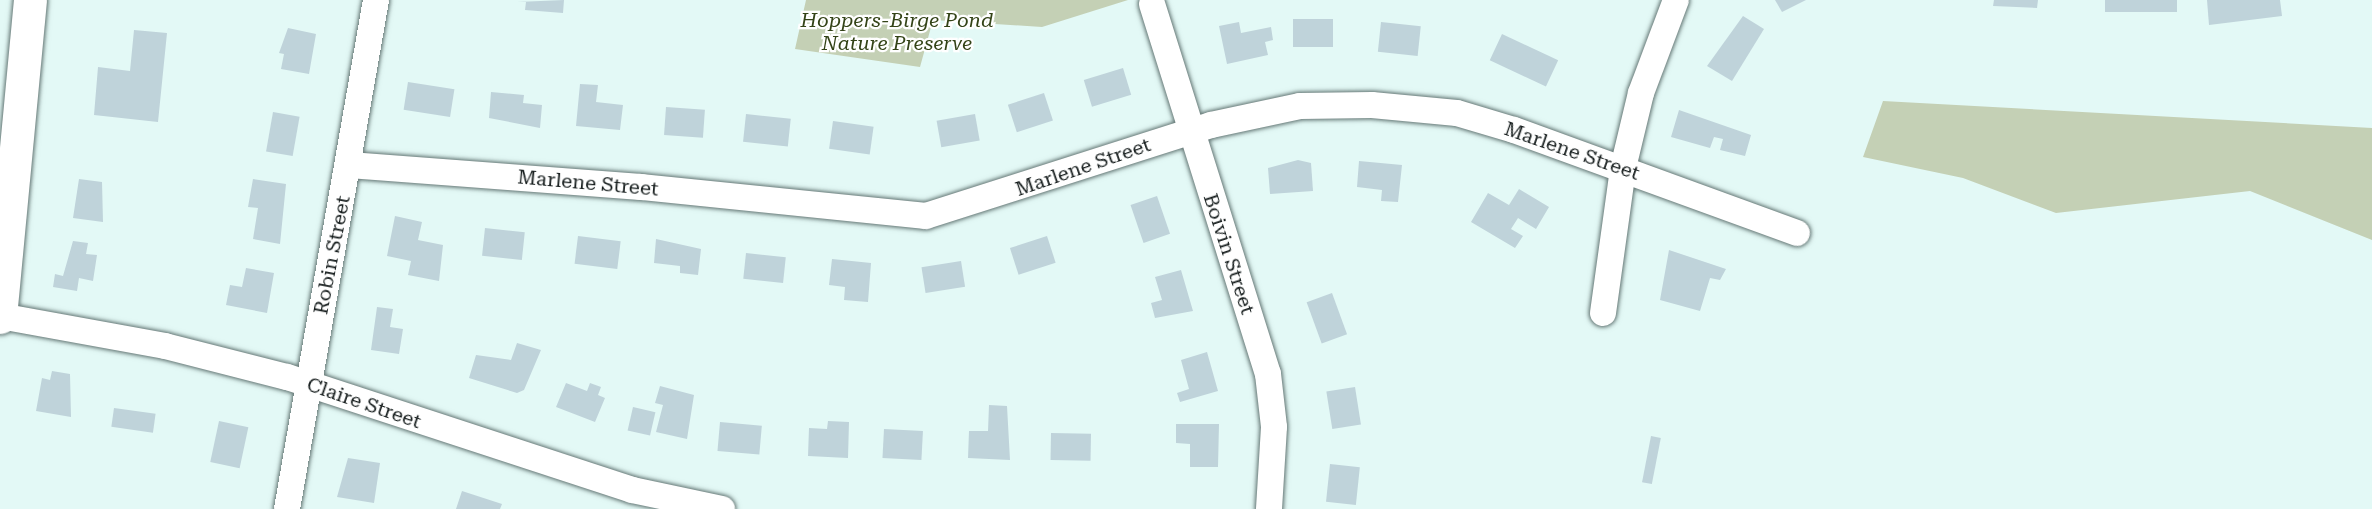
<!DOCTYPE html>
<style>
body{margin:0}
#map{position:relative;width:2372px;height:509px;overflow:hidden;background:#e3f9f6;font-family:"Roboto Serif",serif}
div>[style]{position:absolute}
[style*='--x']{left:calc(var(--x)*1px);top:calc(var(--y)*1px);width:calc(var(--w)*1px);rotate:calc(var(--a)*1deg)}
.green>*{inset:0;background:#c4d0b5}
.building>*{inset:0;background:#bfd3da;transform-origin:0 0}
.roads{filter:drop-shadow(0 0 2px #657876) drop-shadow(0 0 2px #657876)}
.street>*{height:26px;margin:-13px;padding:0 13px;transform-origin:13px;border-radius:13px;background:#fff}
.secondary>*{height:33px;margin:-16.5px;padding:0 16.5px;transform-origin:16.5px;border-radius:16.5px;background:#fff}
span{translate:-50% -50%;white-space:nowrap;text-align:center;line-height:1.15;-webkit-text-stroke:4.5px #fff;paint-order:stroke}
.park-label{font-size:20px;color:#334317;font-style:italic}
.street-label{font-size:20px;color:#161d1d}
</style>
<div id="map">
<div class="green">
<i style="clip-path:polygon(806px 0,1128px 0,1042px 27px,933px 20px,920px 67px,795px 49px)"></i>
<i style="clip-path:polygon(1883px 101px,2372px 128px,2372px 240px,2250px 191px,2056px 213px,1963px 178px,1863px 157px)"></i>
</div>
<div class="building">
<i style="clip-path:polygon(564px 0,563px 13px,525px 10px,526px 2px,517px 2px)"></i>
<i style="clip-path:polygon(1775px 0,1806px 0,1782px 12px)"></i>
<i style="clip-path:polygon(1994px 0,2038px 0,2037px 8px,1993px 6px)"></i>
<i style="left:2105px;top:0;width:72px;height:12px"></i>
<i style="clip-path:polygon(2207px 0,2280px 0,2282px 16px,2209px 25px)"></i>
<i style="clip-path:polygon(1743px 16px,1764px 29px,1732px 81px,1707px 66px)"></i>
<i style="left:1333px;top:19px;width:28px;height:40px;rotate:90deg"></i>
<i style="clip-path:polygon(1239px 22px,1241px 33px,1271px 27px,1273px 40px,1265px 42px,1268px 55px,1227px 64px,1219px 26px)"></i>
<i style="left:1381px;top:22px;width:40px;height:30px;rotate:6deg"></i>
<i style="clip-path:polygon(288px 28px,316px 34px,309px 74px,281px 69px,284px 54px,279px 53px)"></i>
<i style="clip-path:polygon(134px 30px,167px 33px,158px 122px,94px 115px,98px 67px,130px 71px)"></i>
<i style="left:1502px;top:34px;width:62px;height:29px;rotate:25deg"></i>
<i style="left:1123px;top:68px;width:28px;height:41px;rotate:73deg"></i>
<i style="left:408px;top:82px;width:47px;height:28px;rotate:9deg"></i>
<i style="clip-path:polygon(580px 84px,598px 85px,596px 102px,623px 105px,620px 130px,576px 126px)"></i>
<i style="clip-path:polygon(491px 92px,524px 95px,523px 103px,542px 105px,540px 128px,489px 118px)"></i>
<i style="left:1044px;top:93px;width:29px;height:38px;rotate:72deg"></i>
<i style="left:666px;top:107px;width:39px;height:28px;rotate:4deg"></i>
<i style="clip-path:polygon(1679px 110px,1751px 135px,1745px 156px,1720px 150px,1723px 139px,1714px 137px,1710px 148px,1671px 137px)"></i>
<i style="left:273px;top:112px;width:27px;height:40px;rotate:10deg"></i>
<i style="left:746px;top:114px;width:45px;height:28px;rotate:6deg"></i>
<i style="left:975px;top:114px;width:27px;height:39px;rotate:80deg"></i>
<i style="left:833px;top:121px;width:41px;height:28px;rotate:8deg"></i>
<i style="clip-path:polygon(1298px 160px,1311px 163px,1313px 191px,1270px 194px,1268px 168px)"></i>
<i style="clip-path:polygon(1359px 161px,1402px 165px,1398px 202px,1381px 201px,1382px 190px,1357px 187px)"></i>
<i style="clip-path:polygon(79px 179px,102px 182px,103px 222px,73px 218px)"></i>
<i style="clip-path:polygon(253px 179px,286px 184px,280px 244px,253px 239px,258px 208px,248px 207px)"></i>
<i style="clip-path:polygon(1519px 189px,1549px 207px,1536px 229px,1518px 218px,1511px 229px,1523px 236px,1515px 248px,1471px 222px,1488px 193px,1509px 205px)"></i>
<i style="left:1157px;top:196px;width:40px;height:28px;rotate:71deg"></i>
<i style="clip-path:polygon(395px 216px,422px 222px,418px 240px,443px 245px,439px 281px,408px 275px,411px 261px,387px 256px)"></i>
<i style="left:485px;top:228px;width:40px;height:28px;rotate:6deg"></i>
<i style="left:578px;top:236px;width:43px;height:28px;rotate:7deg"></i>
<i style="left:1047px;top:236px;width:28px;height:39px;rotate:72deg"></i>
<i style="clip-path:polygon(656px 239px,701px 249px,698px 275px,680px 273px,680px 266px,654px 263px)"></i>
<i style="clip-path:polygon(73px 241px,88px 243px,86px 254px,97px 255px,93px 281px,79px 278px,77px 291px,53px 287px,55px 274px,63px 276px)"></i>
<i style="clip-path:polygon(1669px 250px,1726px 269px,1720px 280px,1710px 278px,1700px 311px,1660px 300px)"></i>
<i style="left:746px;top:253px;width:40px;height:26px;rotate:6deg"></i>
<i style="clip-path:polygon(832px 259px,871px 263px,868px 302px,844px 300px,845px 287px,829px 285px)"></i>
<i style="left:961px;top:261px;width:26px;height:40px;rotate:81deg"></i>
<i style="clip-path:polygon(246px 268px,274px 273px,267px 313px,226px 305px,230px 285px,242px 287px)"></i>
<i style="clip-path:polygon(1181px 270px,1193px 311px,1155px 318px,1151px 303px,1162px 300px,1155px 277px)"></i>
<i style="left:1332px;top:293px;width:44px;height:27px;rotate:70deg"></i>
<i style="clip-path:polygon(377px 307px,393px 309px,390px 327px,403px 329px,399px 354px,371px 350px)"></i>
<i style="clip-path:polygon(517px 343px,541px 350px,524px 390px,517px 393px,469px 378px,476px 355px,511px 360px)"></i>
<i style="clip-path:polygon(1207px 352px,1218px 391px,1180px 402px,1177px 393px,1189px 389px,1181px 360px)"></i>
<i style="clip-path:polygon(52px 371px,70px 374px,71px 417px,36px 411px,42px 378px,50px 380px)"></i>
<i style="clip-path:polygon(566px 383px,587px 391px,590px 383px,601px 387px,598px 395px,605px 398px,595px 422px,556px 407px)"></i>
<i style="clip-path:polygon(660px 386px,694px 395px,687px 439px,656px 432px,663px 405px,655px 403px)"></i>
<i style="left:1355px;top:387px;width:38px;height:29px;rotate:81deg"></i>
<i style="clip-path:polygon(989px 405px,1007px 406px,1010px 460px,968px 458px,969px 431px,988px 431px)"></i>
<i style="left:633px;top:407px;width:23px;height:24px;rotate:13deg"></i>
<i style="left:114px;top:408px;width:42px;height:19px;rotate:8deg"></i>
<i style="left:219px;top:421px;width:30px;height:42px;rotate:12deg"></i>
<i style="clip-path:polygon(828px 421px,849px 422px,848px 458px,808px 456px,809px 428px,827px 429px)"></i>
<i style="left:720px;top:422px;width:42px;height:29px;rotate:5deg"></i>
<i style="clip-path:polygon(1176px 424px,1219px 424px,1218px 467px,1190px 467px,1190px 444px,1176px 443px)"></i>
<i style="left:884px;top:429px;width:39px;height:29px;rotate:3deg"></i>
<i style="left:1051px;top:433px;width:40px;height:27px;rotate:1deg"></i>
<i style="left:1651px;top:436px;width:10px;height:47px;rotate:11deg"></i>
<i style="clip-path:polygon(348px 458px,380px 463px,374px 503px,337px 497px)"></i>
<i style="left:1330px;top:464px;width:30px;height:38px;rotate:6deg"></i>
<i style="clip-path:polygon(462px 491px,502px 504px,500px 509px,456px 509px)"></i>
</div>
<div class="roads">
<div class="street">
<i style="--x:1152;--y:4;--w:388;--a:72.6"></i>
<i style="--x:1268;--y:374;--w:53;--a:83.5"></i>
<i style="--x:1274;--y:427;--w:82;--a:93.5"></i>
<i style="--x:349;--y:165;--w:293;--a:4.3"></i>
<i style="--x:641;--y:187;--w:286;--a:5.8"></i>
<i style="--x:926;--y:216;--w:299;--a:-17.7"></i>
<i style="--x:1211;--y:125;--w:91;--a:-12.1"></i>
<i style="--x:1300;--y:106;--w:72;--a:-0.8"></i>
<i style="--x:1372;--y:105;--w:85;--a:5.4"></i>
<i style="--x:1457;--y:113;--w:59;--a:16.6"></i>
<i style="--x:1514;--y:130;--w:301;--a:20"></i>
<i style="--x:1603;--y:313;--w:146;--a:-82.1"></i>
<i style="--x:1623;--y:168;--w:77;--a:-76.5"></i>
<i style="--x:1641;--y:93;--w:99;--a:-69.4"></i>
<i style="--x:0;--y:316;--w:168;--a:10.3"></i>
<i style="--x:165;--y:346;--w:126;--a:14.3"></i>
<i style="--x:287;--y:377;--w:363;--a:18.1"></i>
<i style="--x:632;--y:490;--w:92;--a:11.9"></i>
<i style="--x:287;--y:509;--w:517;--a:-80.08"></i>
</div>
<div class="secondary">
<i style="--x:0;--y:317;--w:318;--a:-84.6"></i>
</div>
</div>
<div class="park-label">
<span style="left:897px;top:32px">Hoppers-Birge Pond<br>Nature Preserve</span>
</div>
<div class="street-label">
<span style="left:1572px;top:151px;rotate:19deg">Marlene Street</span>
<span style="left:1083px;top:167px;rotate:-19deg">Marlene Street</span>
<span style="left:588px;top:183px;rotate:5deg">Marlene Street</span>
<span style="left:1229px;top:254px;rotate:72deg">Boivin Street</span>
<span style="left:332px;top:255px;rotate:-79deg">Robin Street</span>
<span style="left:364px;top:403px;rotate:19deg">Claire Street</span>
</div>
</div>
